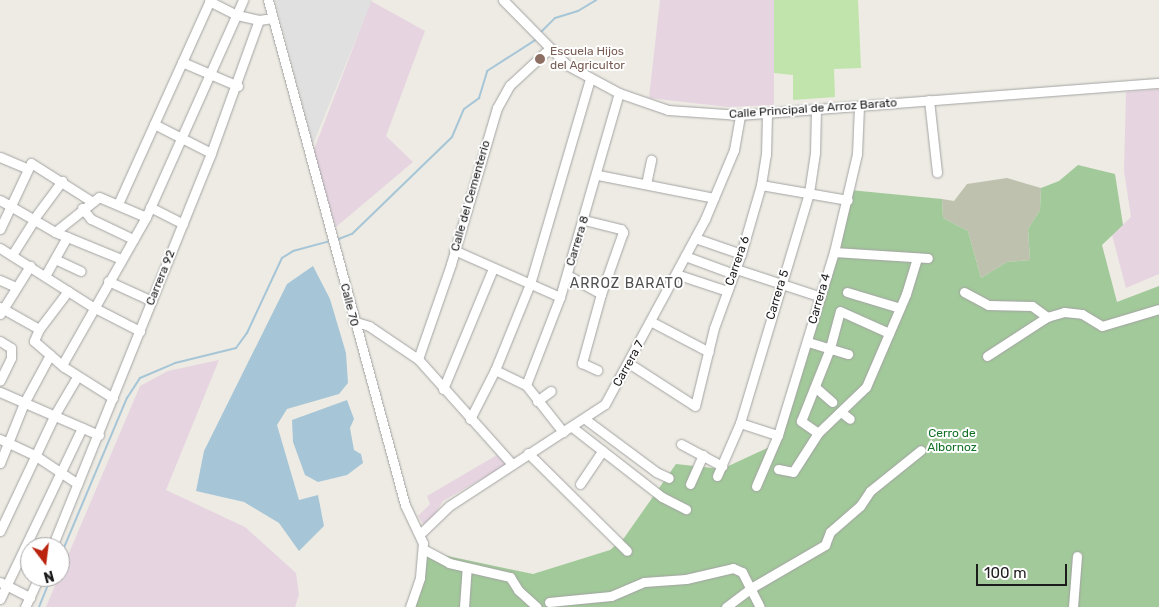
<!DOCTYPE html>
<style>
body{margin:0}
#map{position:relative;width:1159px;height:607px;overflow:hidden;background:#edebe3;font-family:Rubik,sans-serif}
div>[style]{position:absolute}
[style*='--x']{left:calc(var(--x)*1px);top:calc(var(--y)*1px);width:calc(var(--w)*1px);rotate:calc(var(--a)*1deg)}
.industrial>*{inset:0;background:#e6d5e1}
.construction>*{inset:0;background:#bfc1af}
.grass>*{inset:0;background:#c1e4ac}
.forest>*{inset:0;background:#a2c99a}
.parking>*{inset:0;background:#e0e0e0}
.water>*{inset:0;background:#a6c6d8}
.stream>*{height:2px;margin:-1px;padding:0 1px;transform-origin:1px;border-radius:1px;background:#a6c6d8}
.roads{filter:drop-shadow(0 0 1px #a3a3a3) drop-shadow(0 0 1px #a3a3a3)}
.minor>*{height:9px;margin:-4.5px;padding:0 4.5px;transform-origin:4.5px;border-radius:4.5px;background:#fff}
.dots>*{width:14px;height:14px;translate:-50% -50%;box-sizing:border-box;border:2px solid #fff;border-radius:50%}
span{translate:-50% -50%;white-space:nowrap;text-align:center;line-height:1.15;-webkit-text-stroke:4px #fff;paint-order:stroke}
.education-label{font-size:12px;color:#785e54}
.left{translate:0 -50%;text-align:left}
.street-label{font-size:12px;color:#1c1c1c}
.park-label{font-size:12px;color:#137227}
.neighbourhood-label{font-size:14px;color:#4f4f4f;letter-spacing:1px}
.north{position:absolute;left:20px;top:537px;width:50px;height:50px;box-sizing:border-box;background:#fff;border:1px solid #a4a4a4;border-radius:50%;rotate:165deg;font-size:14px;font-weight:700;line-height:20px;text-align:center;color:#1c1c1c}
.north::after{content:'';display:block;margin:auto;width:18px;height:22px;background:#ba240f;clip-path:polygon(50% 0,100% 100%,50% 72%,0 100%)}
.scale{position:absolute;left:976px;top:564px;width:91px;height:22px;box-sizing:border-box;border:2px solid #1c1c1c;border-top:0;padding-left:6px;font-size:15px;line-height:18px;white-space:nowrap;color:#1c1c1c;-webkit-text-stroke:4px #fff;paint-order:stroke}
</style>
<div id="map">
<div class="industrial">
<i style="clip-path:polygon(660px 0,774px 0,774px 105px,728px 107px,649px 98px)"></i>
<i style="clip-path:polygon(371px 1px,425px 31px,386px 136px,413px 162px,336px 227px,313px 152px)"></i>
<i style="clip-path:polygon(1159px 89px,1159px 274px,1126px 288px,1112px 235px,1131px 217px,1124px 171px,1126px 92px)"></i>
<i style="clip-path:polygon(219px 360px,166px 490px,245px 527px,296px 573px,299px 595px,295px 607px,46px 607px,140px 386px,168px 371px)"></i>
<i style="clip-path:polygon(497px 455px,506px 465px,443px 501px,426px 528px,418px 516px,430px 504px,427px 496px)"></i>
</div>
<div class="construction">
<i style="clip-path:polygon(1007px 178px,1041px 188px,1040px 210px,1028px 229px,1030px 260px,1007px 262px,981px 278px,968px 231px,943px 218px,942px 199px,954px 201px,967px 184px)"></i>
</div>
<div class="grass">
<i style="clip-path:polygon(774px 0,858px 0,861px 68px,834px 69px,835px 97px,793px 100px,793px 75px,774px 73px)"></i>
</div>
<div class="forest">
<i style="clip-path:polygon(1078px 165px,1115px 174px,1123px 225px,1102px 245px,1117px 302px,1159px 286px,1159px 607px,411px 607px,424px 551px,533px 574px,610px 550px,624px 538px,676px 464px,722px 469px,776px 444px,850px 190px,942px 199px,943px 218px,968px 231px,981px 278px,1007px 262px,1030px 260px,1028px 229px,1040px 210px,1041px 188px,1059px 181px)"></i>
</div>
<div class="parking">
<i style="clip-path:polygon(275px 0,372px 0,313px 144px)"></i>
</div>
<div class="water">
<i style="clip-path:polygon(313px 266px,330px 299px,346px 353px,348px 383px,339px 394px,287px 409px,277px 425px,299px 500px,318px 495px,324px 526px,299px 551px,279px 523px,244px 502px,196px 491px,204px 451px,287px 284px)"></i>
<i style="clip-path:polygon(347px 400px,354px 419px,350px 428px,354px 450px,361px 454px,363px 463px,347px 475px,318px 482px,305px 475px,293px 442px,292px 420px)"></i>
</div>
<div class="stream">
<i style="--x:540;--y:33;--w:21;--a:-45"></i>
<i style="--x:555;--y:18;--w:24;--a:-17"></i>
<i style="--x:578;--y:11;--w:21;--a:-31"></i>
<i style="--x:336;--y:240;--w:17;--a:-21"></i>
<i style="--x:352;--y:234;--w:139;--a:-44.1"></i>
<i style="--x:452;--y:137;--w:30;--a:-67"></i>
<i style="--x:464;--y:109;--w:19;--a:-36"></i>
<i style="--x:479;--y:98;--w:28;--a:-73"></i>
<i style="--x:487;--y:71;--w:59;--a:-32.6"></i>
<i style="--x:60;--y:557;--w:173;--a:-67.2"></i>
<i style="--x:127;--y:398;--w:24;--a:-57"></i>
<i style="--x:140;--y:378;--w:38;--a:-23"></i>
<i style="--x:175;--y:363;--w:63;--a:-13.8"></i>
<i style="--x:236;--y:348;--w:19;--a:-54"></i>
<i style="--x:247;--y:333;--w:83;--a:-65"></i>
<i style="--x:282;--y:258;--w:13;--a:-32"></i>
<i style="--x:293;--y:251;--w:39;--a:-15"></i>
<i style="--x:39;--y:607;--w:32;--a:-68"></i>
</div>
<div class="roads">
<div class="minor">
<i style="--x:268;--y:0;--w:523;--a:74.82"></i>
<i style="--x:405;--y:505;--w:42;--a:64.7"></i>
<i style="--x:423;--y:543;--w:35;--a:95"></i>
<i style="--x:420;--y:578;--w:31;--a:109"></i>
<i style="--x:503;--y:0;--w:91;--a:45.4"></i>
<i style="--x:567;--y:65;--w:59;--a:28.3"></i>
<i style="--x:619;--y:93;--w:52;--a:19.1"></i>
<i style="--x:668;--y:110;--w:72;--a:4"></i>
<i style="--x:740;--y:115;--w:420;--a:-4.4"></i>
<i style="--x:209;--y:1;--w:31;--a:27"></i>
<i style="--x:237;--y:15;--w:23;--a:13"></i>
<i style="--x:259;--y:20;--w:14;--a:-8"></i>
<i style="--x:182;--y:62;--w:61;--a:23.2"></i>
<i style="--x:929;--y:100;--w:73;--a:83.7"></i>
<i style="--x:154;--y:124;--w:64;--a:27"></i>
<i style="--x:0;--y:157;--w:30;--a:23"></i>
<i style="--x:598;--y:175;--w:118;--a:11.2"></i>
<i style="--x:646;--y:184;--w:25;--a:-78"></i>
<i style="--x:761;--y:185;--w:88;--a:9.8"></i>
<i style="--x:0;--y:200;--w:64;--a:30.2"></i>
<i style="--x:55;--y:232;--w:71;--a:22.2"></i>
<i style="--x:118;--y:204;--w:224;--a:-65.7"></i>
<i style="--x:150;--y:207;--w:37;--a:27"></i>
<i style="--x:82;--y:208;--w:14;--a:51"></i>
<i style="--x:91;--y:219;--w:47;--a:25.5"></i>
<i style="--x:33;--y:220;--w:49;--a:-53.4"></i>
<i style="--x:584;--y:220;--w:38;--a:14"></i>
<i style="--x:621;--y:229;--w:4;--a:56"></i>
<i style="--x:623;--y:232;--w:66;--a:109.5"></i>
<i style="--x:601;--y:294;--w:72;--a:105.4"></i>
<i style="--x:582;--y:363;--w:17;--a:25"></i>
<i style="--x:0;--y:229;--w:73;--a:-64.8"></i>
<i style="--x:31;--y:163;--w:71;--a:32.3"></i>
<i style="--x:55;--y:232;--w:56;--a:-38.5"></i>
<i style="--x:99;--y:197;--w:51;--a:23.1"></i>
<i style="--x:695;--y:238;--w:49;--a:19.2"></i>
<i style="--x:0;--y:248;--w:110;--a:32.4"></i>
<i style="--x:93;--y:307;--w:53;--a:27.1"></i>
<i style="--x:454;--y:250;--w:116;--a:23.9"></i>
<i style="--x:834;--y:252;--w:94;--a:3.7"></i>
<i style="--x:12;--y:255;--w:41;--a:-57.8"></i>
<i style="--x:685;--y:256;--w:52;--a:20.2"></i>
<i style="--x:57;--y:260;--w:26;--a:25"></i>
<i style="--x:736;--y:269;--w:89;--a:18.2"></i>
<i style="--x:676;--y:274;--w:54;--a:18.4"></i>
<i style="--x:567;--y:275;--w:39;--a:29"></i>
<i style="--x:45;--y:276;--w:45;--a:-60.6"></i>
<i style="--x:0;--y:280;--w:17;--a:24"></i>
<i style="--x:108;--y:281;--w:48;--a:24.4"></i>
<i style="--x:68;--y:291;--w:48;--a:127.3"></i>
<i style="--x:39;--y:329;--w:13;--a:113"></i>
<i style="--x:34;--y:341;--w:40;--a:41"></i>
<i style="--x:64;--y:367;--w:58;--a:32.3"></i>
<i style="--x:847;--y:292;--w:55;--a:16.8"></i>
<i style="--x:964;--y:292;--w:27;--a:28"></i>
<i style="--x:988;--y:305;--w:44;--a:1.3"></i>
<i style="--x:1032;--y:306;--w:19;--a:36"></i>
<i style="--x:1047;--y:317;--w:18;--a:-16"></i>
<i style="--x:1064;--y:312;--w:18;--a:6"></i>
<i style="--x:1082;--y:314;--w:23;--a:31"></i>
<i style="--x:1102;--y:326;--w:59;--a:-16.6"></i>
<i style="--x:0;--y:307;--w:45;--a:29.4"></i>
<i style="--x:0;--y:314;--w:57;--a:-58"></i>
<i style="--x:353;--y:321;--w:17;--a:17"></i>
<i style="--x:369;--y:326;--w:59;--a:34"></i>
<i style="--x:418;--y:359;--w:140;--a:48.2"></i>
<i style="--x:652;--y:322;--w:64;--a:27.8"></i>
<i style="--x:0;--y:341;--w:13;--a:32"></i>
<i style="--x:11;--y:348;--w:10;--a:90"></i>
<i style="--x:11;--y:358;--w:25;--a:116"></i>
<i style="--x:808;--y:342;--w:42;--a:16.7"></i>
<i style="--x:987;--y:356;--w:72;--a:-33"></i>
<i style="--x:418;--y:359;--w:101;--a:-70.8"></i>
<i style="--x:451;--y:264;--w:163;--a:-73.6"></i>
<i style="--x:497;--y:108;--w:26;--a:-61"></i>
<i style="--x:510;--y:85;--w:53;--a:-42.7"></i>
<i style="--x:630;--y:364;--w:77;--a:32.9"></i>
<i style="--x:695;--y:406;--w:80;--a:-76.3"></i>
<i style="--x:714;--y:328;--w:79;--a:-70"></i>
<i style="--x:741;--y:254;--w:72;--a:-73.8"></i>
<i style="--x:761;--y:185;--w:30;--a:-81"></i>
<i style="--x:766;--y:155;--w:42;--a:-88.6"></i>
<i style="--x:62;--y:365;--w:170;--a:-60.4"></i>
<i style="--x:146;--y:217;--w:238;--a:-65.9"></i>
<i style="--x:495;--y:370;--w:34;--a:26"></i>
<i style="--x:526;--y:385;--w:60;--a:51.8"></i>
<i style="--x:526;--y:385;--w:94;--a:-68.9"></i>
<i style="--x:560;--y:297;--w:212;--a:-73.9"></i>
<i style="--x:815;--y:387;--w:23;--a:41"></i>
<i style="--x:443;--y:389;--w:131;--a:-67.5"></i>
<i style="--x:0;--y:392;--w:108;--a:23.5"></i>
<i style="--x:537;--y:401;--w:17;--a:-36"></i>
<i style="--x:841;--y:412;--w:11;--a:38"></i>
<i style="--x:470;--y:419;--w:55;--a:-63"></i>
<i style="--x:495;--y:370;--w:93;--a:-67.9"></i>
<i style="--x:530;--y:284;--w:214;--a:-73.7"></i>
<i style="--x:585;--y:419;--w:89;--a:36.7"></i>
<i style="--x:656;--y:472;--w:14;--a:25"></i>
<i style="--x:740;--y:423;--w:40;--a:18"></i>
<i style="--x:572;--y:427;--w:114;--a:37.9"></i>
<i style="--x:662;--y:497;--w:27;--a:27"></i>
<i style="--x:818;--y:433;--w:21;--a:-145"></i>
<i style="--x:801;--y:421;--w:79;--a:-68.3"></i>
<i style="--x:830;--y:348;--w:38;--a:-75"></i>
<i style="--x:840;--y:311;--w:54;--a:24.2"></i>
<i style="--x:0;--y:439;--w:40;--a:25"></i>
<i style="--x:36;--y:456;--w:50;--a:33.7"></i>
<i style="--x:681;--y:444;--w:47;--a:28.2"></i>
<i style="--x:528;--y:453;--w:139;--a:44.7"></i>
<i style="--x:0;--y:463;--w:65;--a:-68.2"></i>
<i style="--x:24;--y:403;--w:55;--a:-61.6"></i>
<i style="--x:778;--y:469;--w:15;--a:11"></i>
<i style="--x:793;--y:472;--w:46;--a:-57.3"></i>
<i style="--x:818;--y:433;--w:66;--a:-43.8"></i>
<i style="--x:866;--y:387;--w:101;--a:-66.7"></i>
<i style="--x:906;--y:294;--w:38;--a:-73"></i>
<i style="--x:717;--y:476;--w:58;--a:-66.5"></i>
<i style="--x:740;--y:423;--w:240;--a:-73.3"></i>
<i style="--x:809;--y:193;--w:40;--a:-81.5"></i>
<i style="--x:815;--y:153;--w:44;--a:-88.7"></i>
<i style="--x:580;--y:484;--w:40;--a:-56"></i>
<i style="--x:690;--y:484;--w:32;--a:-66"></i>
<i style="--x:756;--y:486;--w:56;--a:-66.7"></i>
<i style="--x:778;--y:435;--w:191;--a:-73"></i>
<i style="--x:834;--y:252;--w:101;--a:-76.8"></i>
<i style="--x:857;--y:154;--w:48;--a:-87.6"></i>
<i style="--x:0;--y:531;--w:127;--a:-64.8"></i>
<i style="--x:54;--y:416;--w:45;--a:-59.5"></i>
<i style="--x:420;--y:534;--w:40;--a:-44"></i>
<i style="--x:449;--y:506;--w:186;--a:-33.2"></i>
<i style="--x:605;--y:404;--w:210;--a:-61.6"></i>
<i style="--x:705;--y:219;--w:75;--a:-67.2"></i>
<i style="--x:734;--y:150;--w:36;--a:-80"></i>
<i style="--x:52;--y:547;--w:425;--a:-68"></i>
<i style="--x:211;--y:153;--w:141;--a:-70.2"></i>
<i style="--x:423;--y:549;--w:30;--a:28"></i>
<i style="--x:449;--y:563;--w:63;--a:12.9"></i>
<i style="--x:510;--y:577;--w:15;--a:58"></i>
<i style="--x:518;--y:590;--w:25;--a:42"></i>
<i style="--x:0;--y:582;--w:34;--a:27"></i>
<i style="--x:0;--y:599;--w:190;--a:-64.4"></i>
<i style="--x:549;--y:602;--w:62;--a:-5.5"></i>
<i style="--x:611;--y:596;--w:36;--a:-23"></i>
<i style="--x:644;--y:582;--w:42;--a:-4.1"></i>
<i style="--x:686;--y:579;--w:48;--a:-13.2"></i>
<i style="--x:733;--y:568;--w:10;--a:24"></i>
<i style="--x:742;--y:572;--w:39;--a:63"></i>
<i style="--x:25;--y:607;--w:33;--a:-65"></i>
<i style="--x:464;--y:607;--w:39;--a:-86"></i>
<i style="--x:726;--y:607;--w:31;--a:-37"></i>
<i style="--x:751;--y:588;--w:86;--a:-30.2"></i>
<i style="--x:825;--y:545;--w:14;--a:-69"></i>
<i style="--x:830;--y:532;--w:40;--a:-41"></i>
<i style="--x:860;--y:506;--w:18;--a:-56"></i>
<i style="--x:870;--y:491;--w:65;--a:-38.8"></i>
<i style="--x:1073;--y:607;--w:51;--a:-85.5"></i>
</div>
</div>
<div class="dots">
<i style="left:540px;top:59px;background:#8d6e63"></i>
</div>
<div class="education-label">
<span class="left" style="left:550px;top:59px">Escuela Hijos<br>del Agricultor</span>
</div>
<div class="street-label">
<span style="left:813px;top:109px;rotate:-4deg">Calle Principal de Arroz Barato</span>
<span style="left:471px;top:196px;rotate:-74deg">Calle del Cementerio</span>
<span style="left:578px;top:241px;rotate:-73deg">Carrera 8</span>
<span style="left:738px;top:261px;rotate:-71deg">Carrera 6</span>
<span style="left:161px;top:278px;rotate:-68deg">Carrera 92</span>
<span style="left:778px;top:295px;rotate:-73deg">Carrera 5</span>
<span style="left:820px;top:299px;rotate:-74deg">Carrera 4</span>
<span style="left:349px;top:305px;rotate:76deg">Calle 70</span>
<span style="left:629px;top:364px;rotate:-61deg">Carrera 7</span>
</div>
<div class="park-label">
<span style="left:952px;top:441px">Cerro de<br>Albornoz</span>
</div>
<div class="neighbourhood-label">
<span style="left:627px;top:284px">ARROZ BARATO</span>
</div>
<div class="north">N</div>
<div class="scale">100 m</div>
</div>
